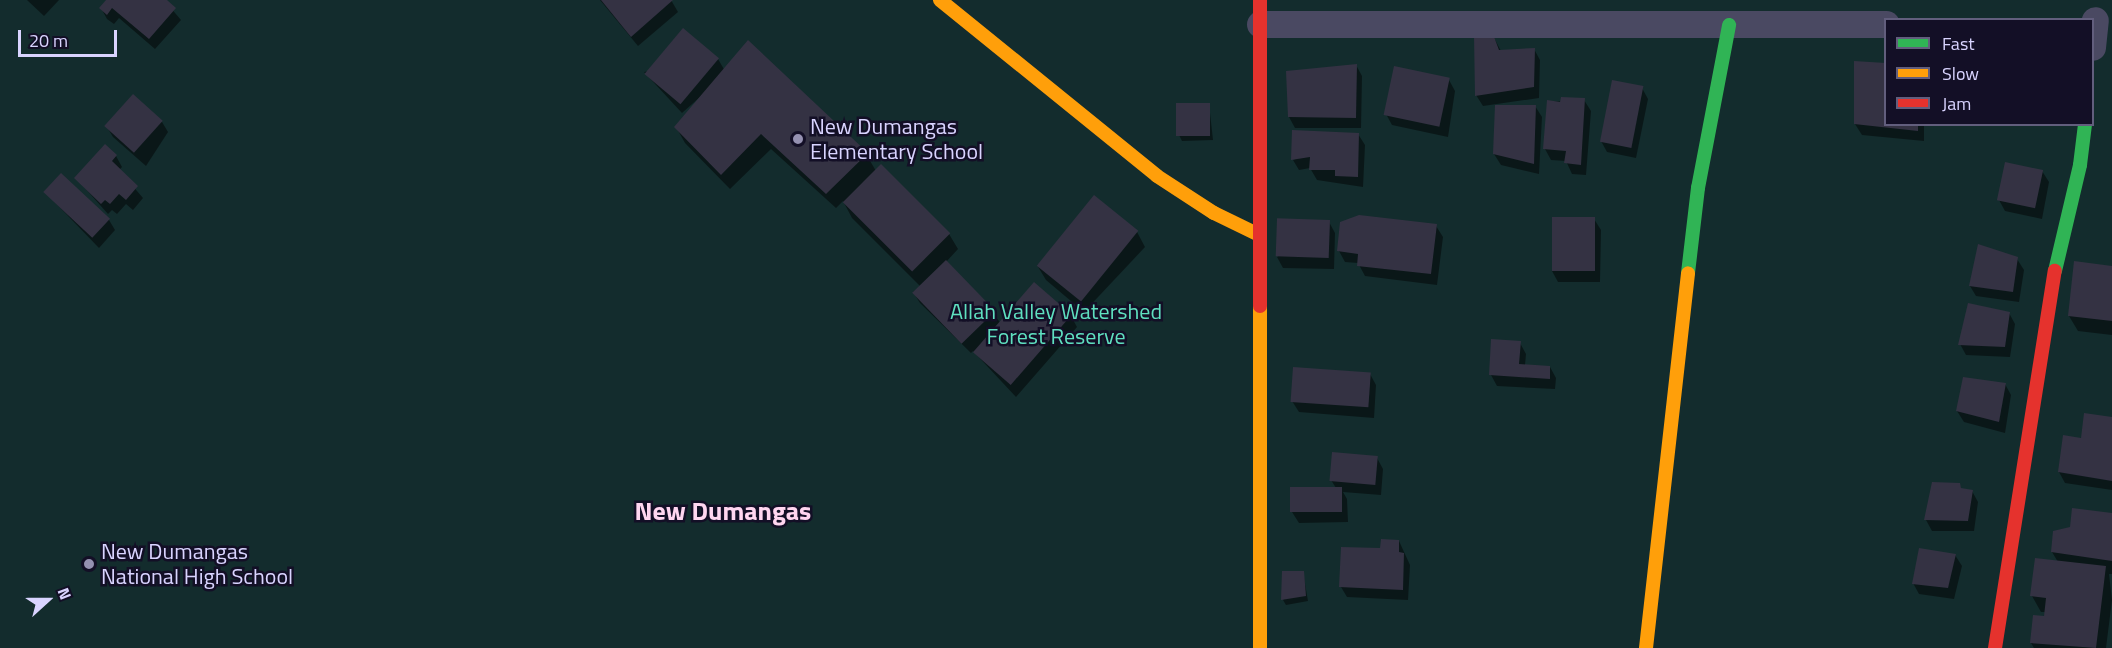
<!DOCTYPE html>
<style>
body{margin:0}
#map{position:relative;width:2112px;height:648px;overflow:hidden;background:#161421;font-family:"Titillium Web",sans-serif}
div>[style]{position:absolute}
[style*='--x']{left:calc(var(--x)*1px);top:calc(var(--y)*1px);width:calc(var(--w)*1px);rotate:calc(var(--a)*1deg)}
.green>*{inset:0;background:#132c2d}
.shadow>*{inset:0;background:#0007}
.building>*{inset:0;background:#343243;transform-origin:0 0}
.street>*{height:27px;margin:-13.5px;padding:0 13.5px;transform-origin:13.5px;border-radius:13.5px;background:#4a4962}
.fast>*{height:14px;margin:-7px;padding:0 7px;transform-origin:7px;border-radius:7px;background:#30b455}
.slow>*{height:14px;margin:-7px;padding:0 7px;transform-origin:7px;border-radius:7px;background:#ff9f0a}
.jam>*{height:14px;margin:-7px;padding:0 7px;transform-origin:7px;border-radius:7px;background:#e5322d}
.dots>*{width:16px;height:16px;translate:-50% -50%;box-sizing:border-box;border:3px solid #130f26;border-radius:50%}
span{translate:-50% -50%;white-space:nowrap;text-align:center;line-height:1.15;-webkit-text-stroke:5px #130f26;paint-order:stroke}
.poi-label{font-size:22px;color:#d9d4ff}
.left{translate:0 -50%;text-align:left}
.park-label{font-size:22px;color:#5fe0c0}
.quarter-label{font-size:26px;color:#ffd6f0;font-weight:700}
.legend{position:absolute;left:1884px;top:18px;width:210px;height:108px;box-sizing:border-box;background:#130f26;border:2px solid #625e7d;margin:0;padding:8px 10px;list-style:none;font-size:18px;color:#d9d4ff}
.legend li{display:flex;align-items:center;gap:12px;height:30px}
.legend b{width:30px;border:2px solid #625e7d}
.north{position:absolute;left:18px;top:570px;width:60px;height:60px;-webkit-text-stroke:4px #130f26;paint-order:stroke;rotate:69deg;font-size:16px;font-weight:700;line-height:24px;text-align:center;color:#d9d4ff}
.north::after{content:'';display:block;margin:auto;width:21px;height:27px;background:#d9d4ff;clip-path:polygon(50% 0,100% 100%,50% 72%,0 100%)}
.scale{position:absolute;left:18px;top:30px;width:99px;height:27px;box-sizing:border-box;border:3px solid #d9d4ff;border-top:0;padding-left:8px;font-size:18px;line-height:21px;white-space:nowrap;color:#d9d4ff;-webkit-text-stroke:4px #130f26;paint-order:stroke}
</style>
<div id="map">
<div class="green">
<i style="clip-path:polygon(evenodd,0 0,2112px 0,2112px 648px,0 648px,0 0,1886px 20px,2092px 20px,2092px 124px,1886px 124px,1886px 20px)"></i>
</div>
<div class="shadow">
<i style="clip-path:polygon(27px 0,59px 0,44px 16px)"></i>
<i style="clip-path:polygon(108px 0,164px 0,181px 20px,155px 49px,119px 18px,114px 24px,107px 19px,101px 8px)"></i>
<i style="clip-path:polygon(600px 0,671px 0,678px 12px,638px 46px)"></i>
<i style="clip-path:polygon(1493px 36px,1501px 51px,1534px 49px,1540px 60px,1539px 98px,1483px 106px,1476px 95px)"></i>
<i style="clip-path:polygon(718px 59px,725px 71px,866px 154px,876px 171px,949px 234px,958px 249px,946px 262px,1000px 322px,1071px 316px,1077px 327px,1016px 397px,973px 351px,971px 353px,920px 303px,913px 292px,920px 286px,852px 218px,843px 201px,836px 208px,771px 149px,730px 189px,685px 143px,676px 127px,709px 89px,682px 113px,644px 72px)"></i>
<i style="clip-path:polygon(1356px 65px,1362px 76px,1361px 128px,1295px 128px,1289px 117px,1288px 72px)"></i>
<i style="clip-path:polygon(1449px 80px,1455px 91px,1448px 137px,1392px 125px,1386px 114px)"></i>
<i style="clip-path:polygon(1642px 88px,1648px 99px,1636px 158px,1607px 152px,1601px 141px)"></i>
<i style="clip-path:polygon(1584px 100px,1591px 111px,1586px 175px,1572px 174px,1566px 161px,1551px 160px,1545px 149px,1548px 102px)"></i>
<i style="clip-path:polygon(1209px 104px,1213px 140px,1182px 141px,1179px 135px)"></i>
<i style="clip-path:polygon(1535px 106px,1542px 117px,1539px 174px,1501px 165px,1494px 154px)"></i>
<i style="clip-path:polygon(162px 122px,168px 132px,146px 166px,113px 137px,107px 127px)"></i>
<i style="clip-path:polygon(1855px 124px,1924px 124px,1924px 141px,1862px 135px)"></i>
<i style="clip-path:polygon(1358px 134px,1365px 145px,1363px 187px,1317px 180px,1310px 168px,1299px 170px,1293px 160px)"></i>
<i style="clip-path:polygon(116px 156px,122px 167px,119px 170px,143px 198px,133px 210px,126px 204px,117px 214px,112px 210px,108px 214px,76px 178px)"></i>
<i style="clip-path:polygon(2042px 171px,2049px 182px,2042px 219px,2005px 211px,1999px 200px)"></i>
<i style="clip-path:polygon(45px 192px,109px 220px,115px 230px,99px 248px)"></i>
<i style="clip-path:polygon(1553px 218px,1594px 219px,1601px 230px,1600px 282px,1558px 282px,1552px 271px)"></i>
<i style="clip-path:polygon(1329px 222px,1335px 233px,1334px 269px,1283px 268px,1277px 257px)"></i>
<i style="clip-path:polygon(1436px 226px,1443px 237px,1437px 285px,1365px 276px,1358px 263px,1345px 262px,1339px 251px)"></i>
<i style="clip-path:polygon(1137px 232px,1145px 247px,1084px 312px,1046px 280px,1037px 265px)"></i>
<i style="clip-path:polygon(2017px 259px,2024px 270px,2019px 302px,1976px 296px,1970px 286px)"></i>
<i style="clip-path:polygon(2112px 267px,2112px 335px,2078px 331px,2069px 316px)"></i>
<i style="clip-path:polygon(2009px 313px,2015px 324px,2010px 357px,1966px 355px,1960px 344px)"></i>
<i style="clip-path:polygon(1520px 343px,1526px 354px,1525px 365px,1550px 367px,1556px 378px,1555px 389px,1497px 386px,1491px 375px)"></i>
<i style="clip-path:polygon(1370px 374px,1376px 385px,1374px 418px,1299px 412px,1292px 401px)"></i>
<i style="clip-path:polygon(2005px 384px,2011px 395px,2005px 433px,1964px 422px,1957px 411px)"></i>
<i style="clip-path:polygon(2112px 418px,2112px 490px,2065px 483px,2059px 472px,2082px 440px)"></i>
<i style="clip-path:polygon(1377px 458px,1383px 469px,1381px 495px,1343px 492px,1347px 499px,1348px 522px,1299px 523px,1292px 512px,1336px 488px,1331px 480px)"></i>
<i style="clip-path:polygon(1933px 484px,1959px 484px,1962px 490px,1972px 491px,1978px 502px,1974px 531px,1932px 531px,1926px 520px)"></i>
<i style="clip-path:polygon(2112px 515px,2112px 574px,2109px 574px,2112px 600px,2106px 648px,2034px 648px,2031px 643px,2046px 612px,2041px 612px,2032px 596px,2058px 562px,2052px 552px)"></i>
<i style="clip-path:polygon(1399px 541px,1410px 565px,1408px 600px,1347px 597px,1341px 587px,1382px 550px)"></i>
<i style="clip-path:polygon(1955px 555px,1962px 566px,1954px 599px,1919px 594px,1913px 583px)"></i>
<i style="clip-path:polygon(1303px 572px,1308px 601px,1286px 605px,1283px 600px)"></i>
</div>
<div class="building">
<i style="clip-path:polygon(106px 0,167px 0,176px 8px,149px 39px,112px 8px,107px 15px,99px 8px)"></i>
<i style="clip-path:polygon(601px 0,673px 0,631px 37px)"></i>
<i style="left:683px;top:28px;width:47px;height:60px;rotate:40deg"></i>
<i style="clip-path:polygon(1493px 34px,1499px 50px,1535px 48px,1534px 87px,1475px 96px,1474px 35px)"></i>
<i style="clip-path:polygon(748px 40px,868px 153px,826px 194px,761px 134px,721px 175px,674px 127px)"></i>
<i style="clip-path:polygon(1854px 61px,1886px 63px,1886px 124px,1918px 124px,1918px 131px,1854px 124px)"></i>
<i style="clip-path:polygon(1357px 64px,1356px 118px,1288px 117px,1286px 71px)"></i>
<i style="left:1394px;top:66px;width:57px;height:50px;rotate:12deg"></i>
<i style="left:1612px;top:80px;width:32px;height:63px;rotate:11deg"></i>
<i style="left:133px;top:94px;width:40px;height:43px;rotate:42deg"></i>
<i style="clip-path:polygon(1561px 97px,1585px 98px,1581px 165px,1564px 163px,1566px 151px,1543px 149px,1547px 100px,1560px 102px)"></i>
<i style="left:1176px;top:103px;width:34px;height:33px"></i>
<i style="clip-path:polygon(1495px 105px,1536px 105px,1534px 164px,1493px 154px)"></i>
<i style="clip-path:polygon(1292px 130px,1359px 133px,1358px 177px,1335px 176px,1335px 170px,1309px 170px,1310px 157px,1291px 160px)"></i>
<i style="clip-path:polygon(105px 144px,117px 155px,112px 161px,138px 186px,126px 200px,119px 194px,110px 204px,105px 200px,101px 204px,74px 178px)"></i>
<i style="left:2005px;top:162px;width:39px;height:39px;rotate:12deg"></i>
<i style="left:881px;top:164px;width:98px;height:54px;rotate:45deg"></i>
<i style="left:61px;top:173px;width:67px;height:26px;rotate:43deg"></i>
<i style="left:1094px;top:195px;width:57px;height:91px;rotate:39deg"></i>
<i style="clip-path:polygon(1359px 215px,1437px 224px,1431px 274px,1357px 266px,1358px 254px,1337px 251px,1340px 222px)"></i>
<i style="left:1552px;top:217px;width:43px;height:54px"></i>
<i style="left:1330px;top:220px;width:38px;height:53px;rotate:92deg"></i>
<i style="clip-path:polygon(1978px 244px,2018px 257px,2013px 292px,1969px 286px)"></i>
<i style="left:946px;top:260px;width:71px;height:47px;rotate:46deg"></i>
<i style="clip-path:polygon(2074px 261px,2112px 266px,2112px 321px,2068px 316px)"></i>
<i style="left:1034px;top:282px;width:50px;height:93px;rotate:41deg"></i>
<i style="clip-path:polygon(1968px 303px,2010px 312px,2005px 347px,1958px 345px)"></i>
<i style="clip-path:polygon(1491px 339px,1521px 341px,1519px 364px,1550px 366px,1550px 379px,1489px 375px)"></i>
<i style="left:1293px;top:367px;width:78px;height:35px;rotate:4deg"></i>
<i style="clip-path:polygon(1963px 377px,2006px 383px,1999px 422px,1956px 411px)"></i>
<i style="clip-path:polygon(2084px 413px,2112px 417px,2112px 481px,2058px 472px,2063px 435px,2081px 438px)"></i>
<i style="left:1332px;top:452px;width:46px;height:29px;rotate:5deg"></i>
<i style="clip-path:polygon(1932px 482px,1960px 483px,1961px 488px,1973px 490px,1968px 521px,1924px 520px)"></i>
<i style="left:1342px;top:487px;width:25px;height:52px;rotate:90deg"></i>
<i style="clip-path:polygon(2072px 508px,2112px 513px,2112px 561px,2051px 552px,2053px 531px,2070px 527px)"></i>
<i style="clip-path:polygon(1381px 539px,1399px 540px,1399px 552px,1404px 553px,1403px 590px,1339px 587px,1341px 547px,1380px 548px)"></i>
<i style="clip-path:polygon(1919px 548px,1956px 554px,1948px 588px,1912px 584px)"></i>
<i style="clip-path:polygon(2035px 558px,2106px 566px,2096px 648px,2030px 643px,2033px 615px,2044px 616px,2046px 598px,2030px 596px)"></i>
<i style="clip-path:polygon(1282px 571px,1304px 571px,1306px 596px,1281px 600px)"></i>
</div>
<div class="street">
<i style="--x:1260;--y:24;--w:626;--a:0"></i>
<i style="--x:2092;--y:47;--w:27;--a:-84"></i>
</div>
<div class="fast">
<i style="--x:2055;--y:271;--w:109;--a:-76.7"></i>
<i style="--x:2080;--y:165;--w:41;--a:-83"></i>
<i style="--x:1688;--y:273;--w:86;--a:-83.3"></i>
<i style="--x:1698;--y:188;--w:166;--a:-79.2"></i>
</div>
<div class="slow">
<i style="--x:940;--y:0;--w:279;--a:39"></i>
<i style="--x:1157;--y:176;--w:68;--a:33"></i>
<i style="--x:1214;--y:213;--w:48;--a:26"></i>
<i style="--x:1260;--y:306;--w:342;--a:90"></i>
<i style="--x:1646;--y:648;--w:377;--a:-83.6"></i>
</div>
<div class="jam">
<i style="--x:1260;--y:0;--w:306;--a:90"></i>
<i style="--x:1995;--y:648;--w:382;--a:-81"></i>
</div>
<div class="dots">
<i style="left:798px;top:139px;background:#9591b1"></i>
<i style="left:89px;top:564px;background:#9591b1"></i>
</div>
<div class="poi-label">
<span class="left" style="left:810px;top:139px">New Dumangas<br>Elementary School</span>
<span class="left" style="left:101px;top:564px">New Dumangas<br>National High School</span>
</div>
<div class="park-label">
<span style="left:1056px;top:324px">Allah Valley Watershed<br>Forest Reserve</span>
</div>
<div class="quarter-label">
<span style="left:723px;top:511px">New Dumangas</span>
</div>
<ul class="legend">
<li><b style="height:8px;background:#30b455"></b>Fast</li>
<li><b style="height:8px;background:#ff9f0a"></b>Slow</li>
<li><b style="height:8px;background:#e5322d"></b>Jam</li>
</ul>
<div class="north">N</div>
<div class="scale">20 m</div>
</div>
